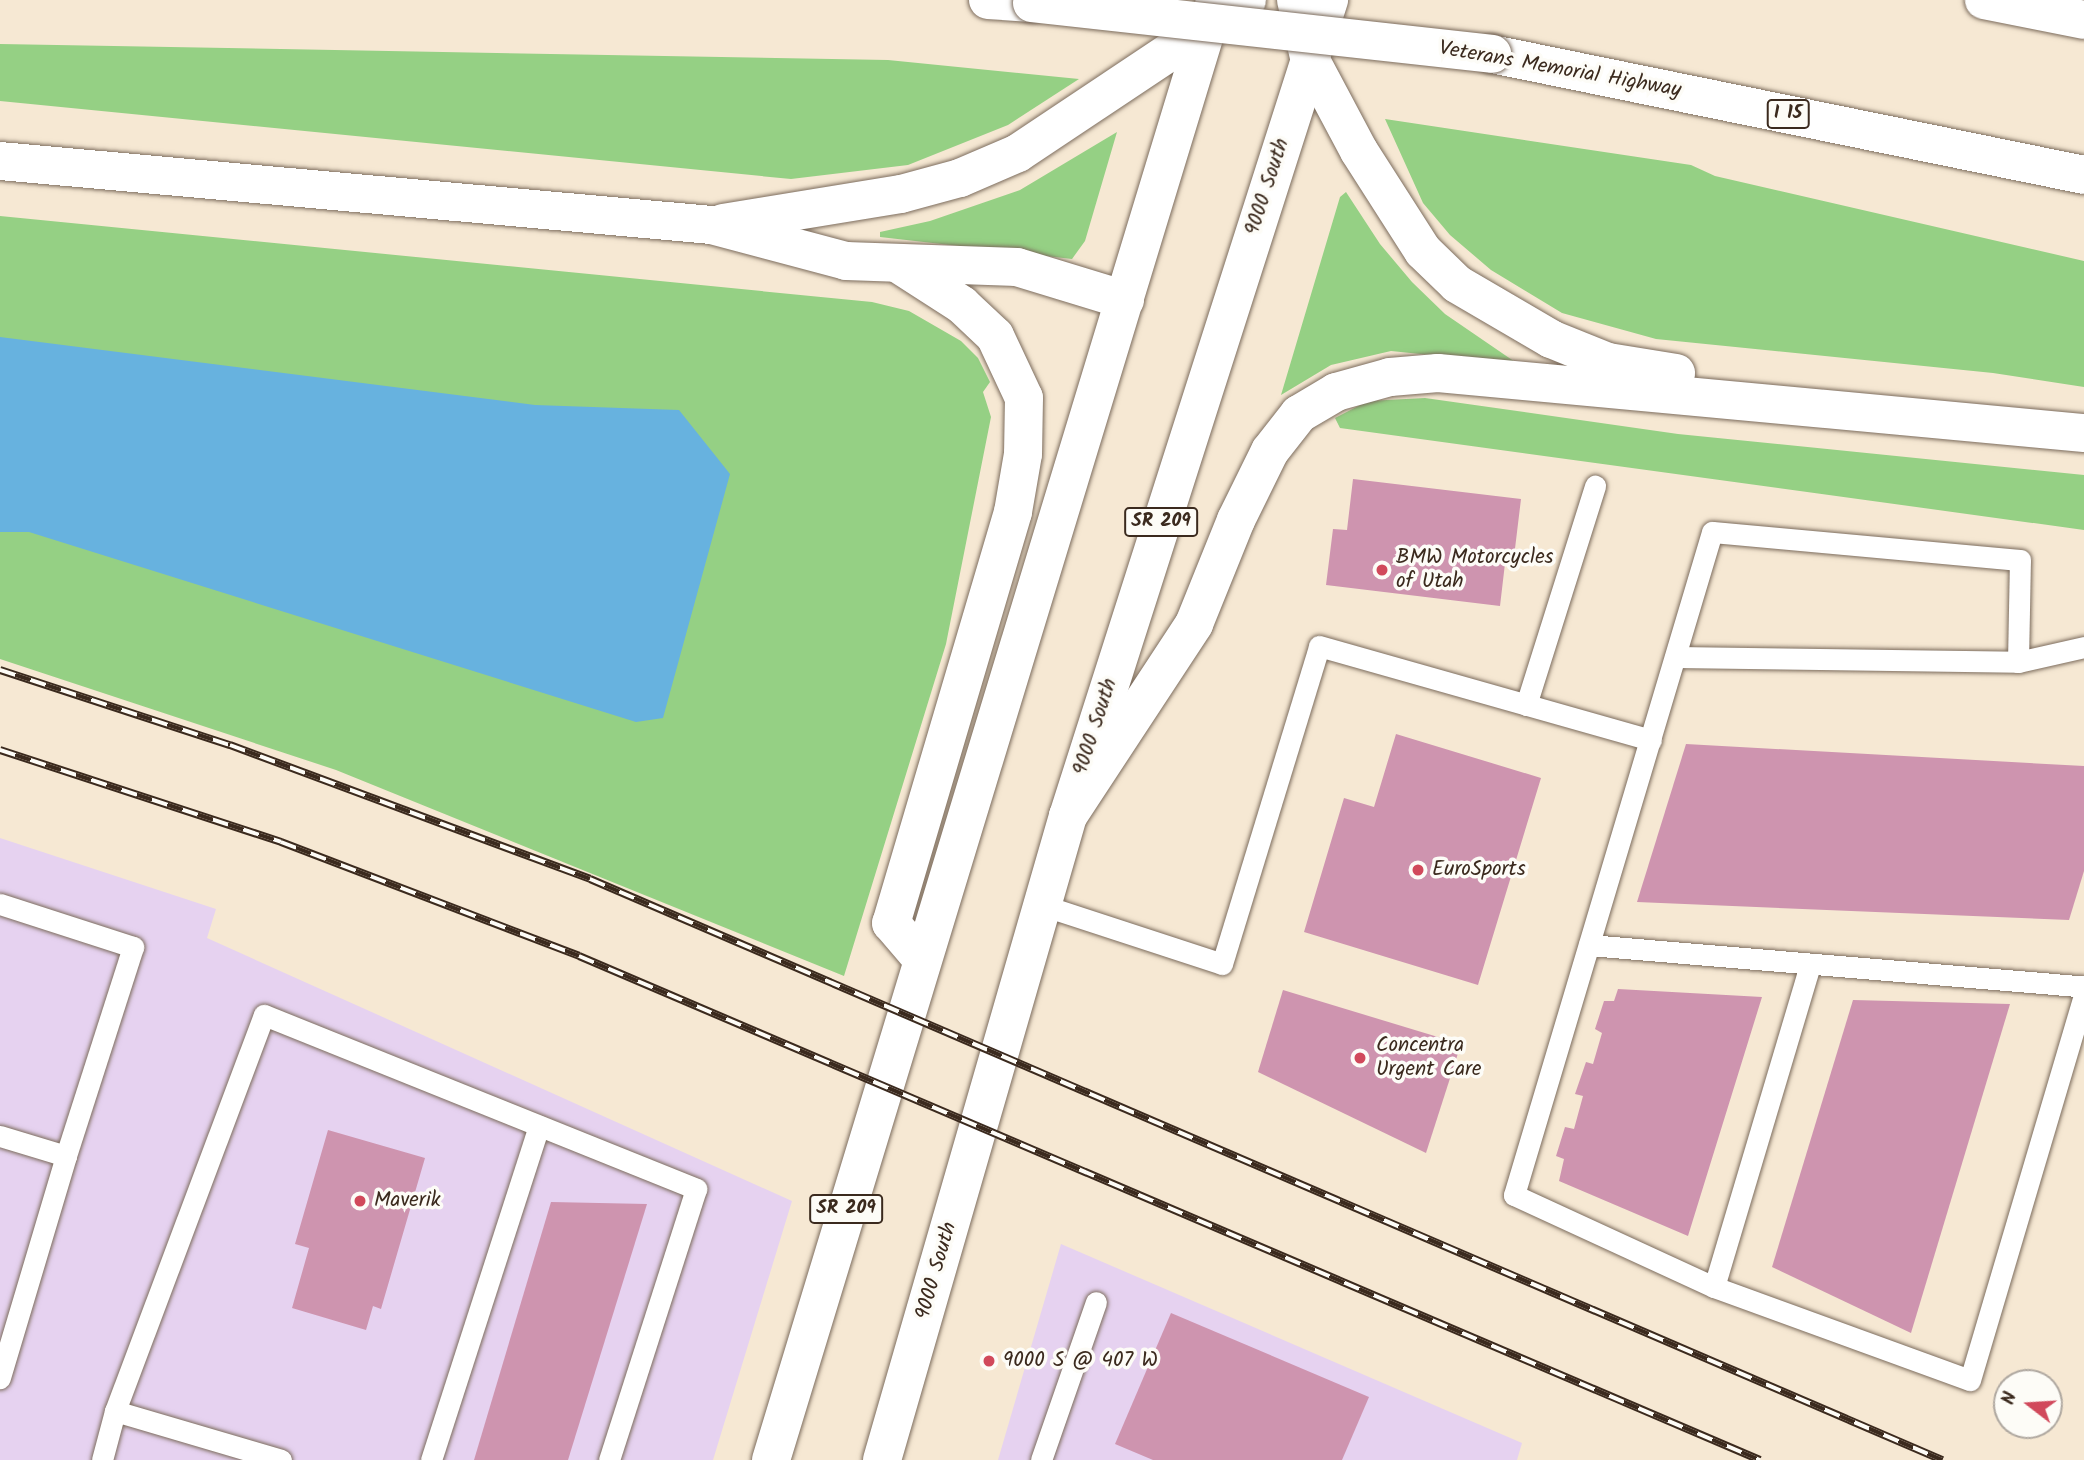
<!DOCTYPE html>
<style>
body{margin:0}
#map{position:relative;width:2084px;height:1460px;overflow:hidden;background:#f6e8d3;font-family:Kalam,sans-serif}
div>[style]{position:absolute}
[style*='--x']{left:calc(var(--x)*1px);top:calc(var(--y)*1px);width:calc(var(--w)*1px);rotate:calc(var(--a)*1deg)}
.built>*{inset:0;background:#e6d2f0}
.green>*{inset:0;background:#95d084}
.water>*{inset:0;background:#67b2df}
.building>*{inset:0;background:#ce94af}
.roads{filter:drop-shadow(0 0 2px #7c6c5d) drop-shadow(0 0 2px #7c6c5d)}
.service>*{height:21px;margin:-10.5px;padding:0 10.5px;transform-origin:10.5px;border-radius:10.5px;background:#fff}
.primary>*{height:38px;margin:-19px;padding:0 19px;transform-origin:19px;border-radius:19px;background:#fff}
.motorway>*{height:38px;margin:-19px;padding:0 19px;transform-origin:19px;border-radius:19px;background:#fff}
.rail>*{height:8px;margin-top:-4px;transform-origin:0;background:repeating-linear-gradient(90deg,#fdfcf7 0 16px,#3b2a1e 0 32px);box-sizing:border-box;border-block:2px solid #3b2a1e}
.bridges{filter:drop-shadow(0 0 2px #7c6c5d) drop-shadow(0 0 2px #7c6c5d)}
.motorway-bridge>*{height:38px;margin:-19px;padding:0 19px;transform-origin:19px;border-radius:19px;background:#fff}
.dots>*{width:19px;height:19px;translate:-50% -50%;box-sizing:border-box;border:4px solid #fdfcf7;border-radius:50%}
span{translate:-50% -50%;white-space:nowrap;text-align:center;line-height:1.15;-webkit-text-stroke:7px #fdfcf7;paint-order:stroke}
.shield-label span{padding:2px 5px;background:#fdfcf7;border:2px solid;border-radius:5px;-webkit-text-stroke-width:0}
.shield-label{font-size:19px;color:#3b2a1e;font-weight:700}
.street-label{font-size:21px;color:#3b2a1e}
.poi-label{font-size:21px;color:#3b2a1e}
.left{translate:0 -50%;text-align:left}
.north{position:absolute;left:1993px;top:1369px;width:70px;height:70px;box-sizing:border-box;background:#fdfcf7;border:2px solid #afa8a0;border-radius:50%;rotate:287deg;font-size:19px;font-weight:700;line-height:28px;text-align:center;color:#3b2a1e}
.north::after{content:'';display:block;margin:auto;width:24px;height:32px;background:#d1495b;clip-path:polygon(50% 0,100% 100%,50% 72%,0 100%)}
</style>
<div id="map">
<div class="built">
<i style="clip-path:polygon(0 838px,216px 909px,207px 938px,792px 1201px,713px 1460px,0 1460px)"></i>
<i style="clip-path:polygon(1061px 1244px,1522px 1443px,1517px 1460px,998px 1460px)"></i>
</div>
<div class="green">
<i style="clip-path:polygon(0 44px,888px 60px,1079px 79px,1008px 125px,908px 165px,791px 179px,0 101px)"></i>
<i style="clip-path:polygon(1385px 119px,1691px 165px,1715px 176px,2084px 261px,2084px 387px,1993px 373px,1656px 339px,1562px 313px,1491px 270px,1450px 235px,1423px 203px)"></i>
<i style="clip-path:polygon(1117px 132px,1085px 241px,1072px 259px,880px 237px,880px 232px,930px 221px,1020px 190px)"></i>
<i style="clip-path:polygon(1346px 192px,1380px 244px,1412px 282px,1445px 314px,1518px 364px,1391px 351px,1331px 365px,1281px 395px,1340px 197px)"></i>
<i style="clip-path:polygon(0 216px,872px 302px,909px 311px,961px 341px,978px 358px,990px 382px,983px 392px,991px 417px,946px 644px,844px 976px,336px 770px,0 659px)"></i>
<i style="clip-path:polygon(1425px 398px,1678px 434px,2084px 475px,2084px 530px,1340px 428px,1335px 418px,1368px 401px)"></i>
</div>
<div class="water">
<i style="clip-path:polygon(0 337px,535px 405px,679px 410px,730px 474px,663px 718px,636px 722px,29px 532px,0 532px)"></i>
</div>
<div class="building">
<i style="clip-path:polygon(1353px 479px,1521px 499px,1514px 557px,1506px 555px,1500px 606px,1326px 585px,1333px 529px,1347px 530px)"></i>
<i style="clip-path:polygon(1396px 734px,1541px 778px,1478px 985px,1304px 932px,1344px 798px,1374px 807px)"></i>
<i style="clip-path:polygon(1686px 744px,2084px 766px,2084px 871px,2069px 920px,1637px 902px)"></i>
<i style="clip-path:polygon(1618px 989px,1762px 997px,1688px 1236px,1559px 1181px,1564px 1159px,1556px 1156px,1565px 1127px,1574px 1129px,1583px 1096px,1575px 1094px,1586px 1062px,1593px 1064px,1602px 1033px,1595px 1029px,1604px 1001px,1614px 1001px)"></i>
<i style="clip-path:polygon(1283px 990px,1461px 1044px,1426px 1153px,1258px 1072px)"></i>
<i style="clip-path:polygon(1853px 1000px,2010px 1004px,1911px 1333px,1772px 1267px)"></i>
<i style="clip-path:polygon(328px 1130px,425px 1158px,381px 1309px,373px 1306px,366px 1330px,292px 1308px,309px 1248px,295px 1244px)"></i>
<i style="clip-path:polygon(551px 1202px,647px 1204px,568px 1460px,474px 1460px)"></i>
<i style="clip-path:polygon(1171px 1313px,1369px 1397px,1342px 1460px,1153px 1460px,1115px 1444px)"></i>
</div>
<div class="roads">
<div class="service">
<i style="--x:1676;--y:657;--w:342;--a:0.8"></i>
<i style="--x:2018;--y:662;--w:68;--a:-12.8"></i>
<i style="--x:2018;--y:662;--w:102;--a:-88.9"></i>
<i style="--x:2020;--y:560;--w:309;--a:-174.8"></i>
<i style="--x:1712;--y:532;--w:692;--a:106.63"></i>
<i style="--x:1514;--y:1195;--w:220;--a:24.7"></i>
<i style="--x:1714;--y:1287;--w:272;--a:20"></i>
<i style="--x:1970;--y:1380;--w:401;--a:-73.5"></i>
<i style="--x:1526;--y:705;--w:230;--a:-72.5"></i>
<i style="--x:0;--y:904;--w:140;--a:17.9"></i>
<i style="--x:133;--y:947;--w:219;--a:107.8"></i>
<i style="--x:1042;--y:905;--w:189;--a:18.1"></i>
<i style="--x:1222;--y:964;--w:332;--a:-73"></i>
<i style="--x:1319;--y:646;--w:345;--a:15.8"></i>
<i style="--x:1589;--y:945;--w:497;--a:4.8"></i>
<i style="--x:0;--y:1136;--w:69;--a:16.9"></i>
<i style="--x:66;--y:1156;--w:232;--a:106.6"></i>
<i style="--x:1714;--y:1287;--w:337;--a:-73.4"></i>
<i style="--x:115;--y:1411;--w:423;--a:-69.4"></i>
<i style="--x:264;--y:1015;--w:466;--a:21.9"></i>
<i style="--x:696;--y:1189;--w:285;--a:107.8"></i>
<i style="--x:102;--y:1460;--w:51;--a:-75.1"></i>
<i style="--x:115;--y:1411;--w:173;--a:16.4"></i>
<i style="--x:431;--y:1460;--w:351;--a:-72.1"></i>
<i style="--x:1041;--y:1460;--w:167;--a:-70.8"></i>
</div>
<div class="primary">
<i style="--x:771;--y:1460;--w:1521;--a:-73.07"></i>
<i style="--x:882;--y:1460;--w:670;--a:-73.89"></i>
<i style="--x:1068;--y:816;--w:857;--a:-72.26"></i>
</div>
<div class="motorway">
<i style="--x:988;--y:0;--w:44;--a:3.9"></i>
<i style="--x:1296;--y:0;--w:58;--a:77.2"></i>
<i style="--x:1309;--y:57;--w:106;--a:62"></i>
<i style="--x:1359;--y:151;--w:119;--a:57.4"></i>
<i style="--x:1423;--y:251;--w:47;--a:44.1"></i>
<i style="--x:1457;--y:284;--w:109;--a:30.3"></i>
<i style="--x:1551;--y:339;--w:61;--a:22"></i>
<i style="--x:1608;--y:362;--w:69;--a:9.2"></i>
<i style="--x:1984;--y:0;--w:102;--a:11.3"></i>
<i style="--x:1492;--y:54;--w:604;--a:11.55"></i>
<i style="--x:0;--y:161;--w:714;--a:5.14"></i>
<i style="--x:711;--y:225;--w:140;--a:14.9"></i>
<i style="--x:846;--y:261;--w:171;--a:2"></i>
<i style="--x:1017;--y:267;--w:113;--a:17"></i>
<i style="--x:723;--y:223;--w:180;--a:-9.3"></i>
<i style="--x:901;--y:194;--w:61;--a:-15.2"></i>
<i style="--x:960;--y:178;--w:63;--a:-23.3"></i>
<i style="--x:1018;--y:153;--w:275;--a:-33.7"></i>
<i style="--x:900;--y:265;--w:74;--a:32.8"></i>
<i style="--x:962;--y:305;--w:45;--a:43.2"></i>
<i style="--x:995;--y:336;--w:68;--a:64.9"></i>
<i style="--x:1024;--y:398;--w:56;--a:91"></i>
<i style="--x:1023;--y:454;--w:59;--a:99.8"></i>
<i style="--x:1013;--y:512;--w:429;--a:106.5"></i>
<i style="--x:891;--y:923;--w:46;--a:49.4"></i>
<i style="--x:1068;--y:816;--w:230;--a:-56.7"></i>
<i style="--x:1194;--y:624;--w:112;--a:-68"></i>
<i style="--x:1236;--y:520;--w:77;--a:-63.8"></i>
<i style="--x:1270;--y:451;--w:47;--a:-51.9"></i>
<i style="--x:1299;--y:414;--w:43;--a:-30.7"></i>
<i style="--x:1336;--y:392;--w:56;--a:-15.5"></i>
<i style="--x:1390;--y:377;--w:48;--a:-4.8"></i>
<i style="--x:1438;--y:373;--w:649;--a:5.31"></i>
</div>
</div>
<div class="rail">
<i style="--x:0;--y:670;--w:242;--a:18.1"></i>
<i style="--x:230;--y:745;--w:384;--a:20.4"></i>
<i style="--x:590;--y:879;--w:1472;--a:23.25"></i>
<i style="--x:0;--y:750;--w:296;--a:18.1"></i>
<i style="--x:281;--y:842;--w:319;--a:20.9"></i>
<i style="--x:579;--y:956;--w:1284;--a:23.11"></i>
</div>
<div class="bridges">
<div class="motorway-bridge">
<i style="--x:1032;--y:3;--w:463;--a:6.3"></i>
</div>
</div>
<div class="dots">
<i style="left:1382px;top:570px;background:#d1495b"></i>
<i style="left:1418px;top:870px;background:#d1495b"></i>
<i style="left:1360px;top:1058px;background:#d1495b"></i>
<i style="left:360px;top:1201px;background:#d1495b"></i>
<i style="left:989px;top:1361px;background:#d1495b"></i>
</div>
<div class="shield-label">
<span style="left:1788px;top:114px">I 15</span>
<span style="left:1161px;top:522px">SR 209</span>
<span style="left:846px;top:1209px">SR 209</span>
</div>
<div class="street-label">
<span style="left:1560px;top:70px;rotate:10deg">Veterans Memorial Highway</span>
<span style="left:1268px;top:187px;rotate:-72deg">9000 South</span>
<span style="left:1096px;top:727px;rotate:-72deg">9000 South</span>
<span style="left:937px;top:1271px;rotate:-74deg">9000 South</span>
</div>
<div class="poi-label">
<span class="left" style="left:1396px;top:570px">BMW Motorcycles<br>of Utah</span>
<span class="left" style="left:1432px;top:870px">EuroSports</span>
<span class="left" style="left:1376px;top:1058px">Concentra<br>Urgent Care</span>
<span class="left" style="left:374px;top:1201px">Maverik</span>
<span class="left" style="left:1003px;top:1361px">9000 S @ 407 W</span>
</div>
<div class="north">N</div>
</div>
